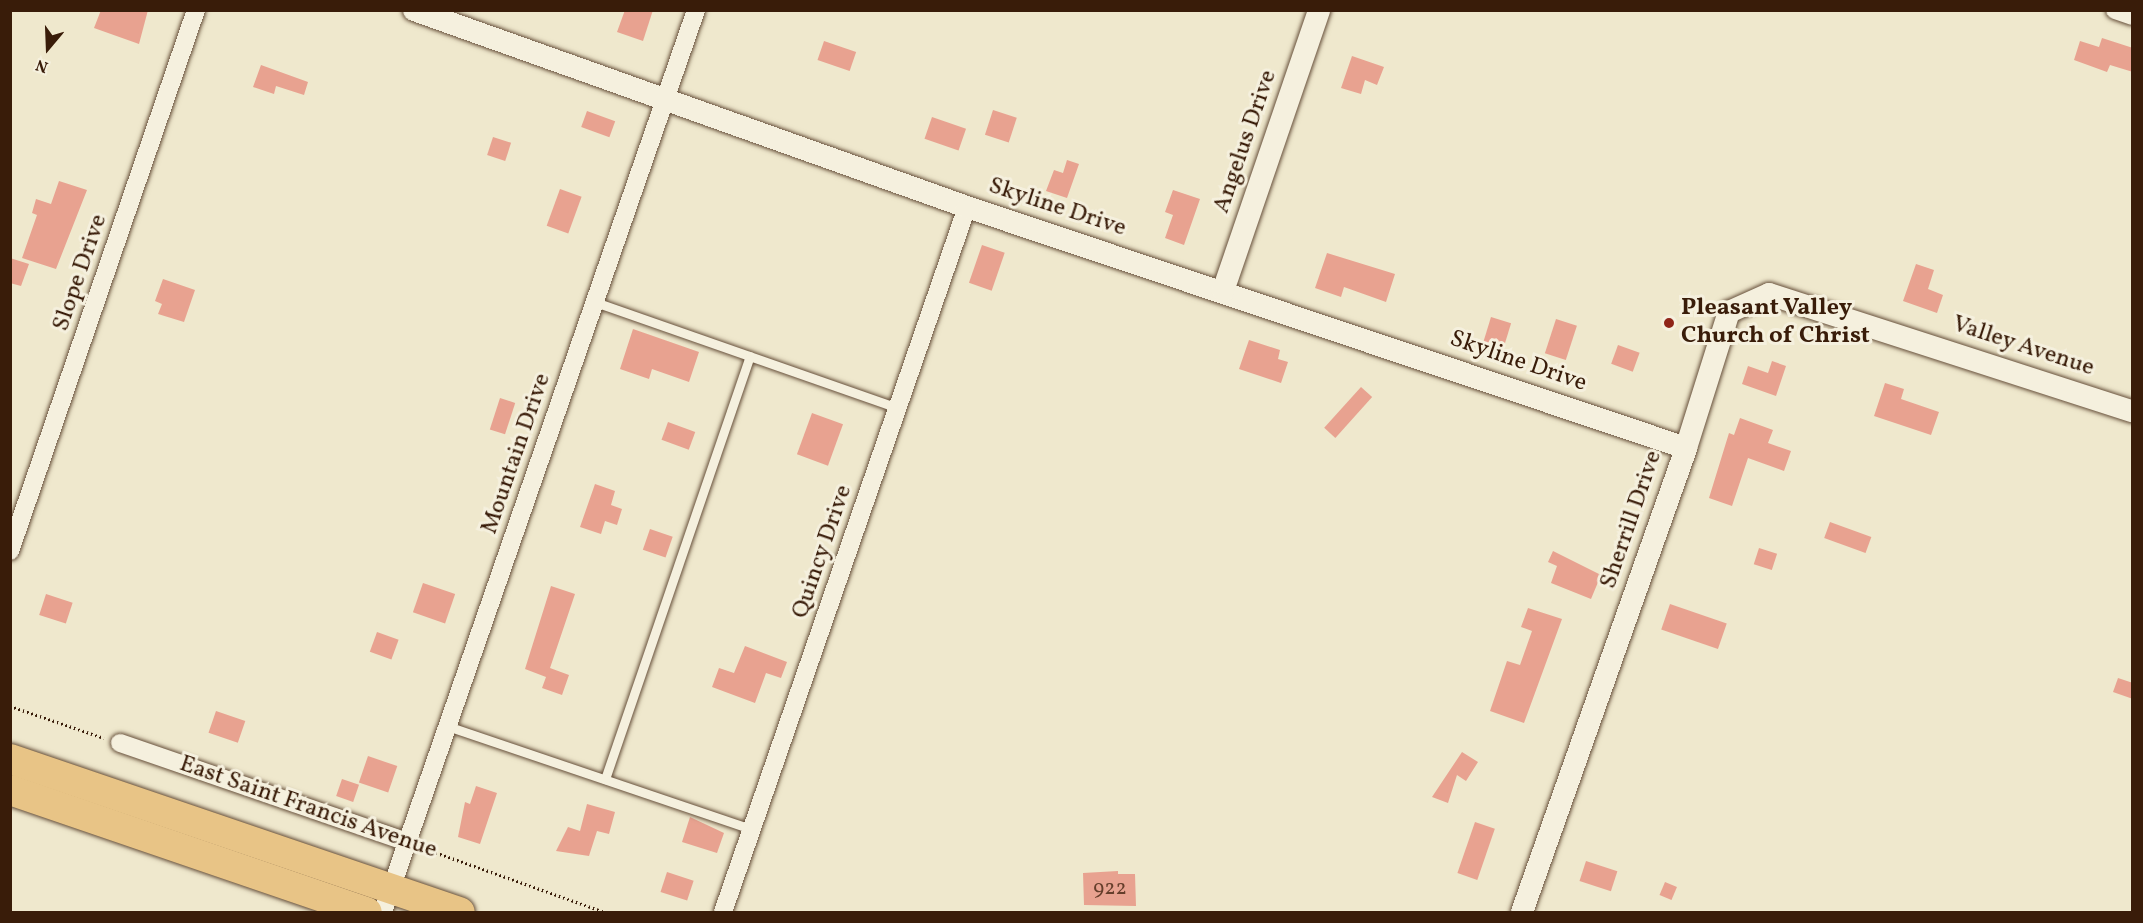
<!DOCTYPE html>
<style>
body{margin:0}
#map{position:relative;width:2143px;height:923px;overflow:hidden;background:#efe8cd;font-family:Vollkorn,serif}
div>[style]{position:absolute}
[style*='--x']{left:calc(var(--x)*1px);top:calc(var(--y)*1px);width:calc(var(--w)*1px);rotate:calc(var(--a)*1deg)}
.building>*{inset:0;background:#e8a290;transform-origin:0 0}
.path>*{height:3px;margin-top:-1.5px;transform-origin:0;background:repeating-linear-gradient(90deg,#391c09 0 1.5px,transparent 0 4.5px)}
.roads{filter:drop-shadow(0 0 2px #664f3a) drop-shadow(0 0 2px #664f3a)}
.service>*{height:9px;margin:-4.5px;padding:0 4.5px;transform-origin:4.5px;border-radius:4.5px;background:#f5f0de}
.minor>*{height:18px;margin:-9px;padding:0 9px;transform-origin:9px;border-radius:9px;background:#f5f0de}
.tertiary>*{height:22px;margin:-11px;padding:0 11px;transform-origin:11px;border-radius:11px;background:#f5f0de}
.trunk>*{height:30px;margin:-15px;padding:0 15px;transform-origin:15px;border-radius:15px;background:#e8c486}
.dots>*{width:16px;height:16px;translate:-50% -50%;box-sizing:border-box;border:3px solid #f5f0de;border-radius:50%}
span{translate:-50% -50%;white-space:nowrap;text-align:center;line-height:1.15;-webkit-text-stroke:6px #f5f0de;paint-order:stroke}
.number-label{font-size:21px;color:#653e2b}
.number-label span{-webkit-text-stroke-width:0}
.street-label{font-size:24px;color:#391c09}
.poi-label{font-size:24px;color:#391c09;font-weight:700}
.left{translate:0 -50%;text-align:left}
.frame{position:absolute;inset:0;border:12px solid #391c09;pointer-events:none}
.north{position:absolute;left:18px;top:18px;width:60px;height:60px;-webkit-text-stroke:4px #f5f0de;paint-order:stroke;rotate:199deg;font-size:16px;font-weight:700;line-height:24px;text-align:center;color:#391c09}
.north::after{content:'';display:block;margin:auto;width:21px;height:27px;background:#391c09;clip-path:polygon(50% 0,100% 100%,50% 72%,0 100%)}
</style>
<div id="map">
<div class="building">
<i style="clip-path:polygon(101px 10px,148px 10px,139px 44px,94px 28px)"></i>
<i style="clip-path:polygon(625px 10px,653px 10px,643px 41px,617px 32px)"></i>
<i style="clip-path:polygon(2102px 38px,2133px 48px,2133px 72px,2110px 65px,2107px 72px,2074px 60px,2080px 41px,2099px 47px)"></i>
<i style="left:824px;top:41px;width:34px;height:20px;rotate:19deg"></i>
<i style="clip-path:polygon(1352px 56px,1384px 67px,1377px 85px,1365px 80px,1361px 94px,1341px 88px)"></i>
<i style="clip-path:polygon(261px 65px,308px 82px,304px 95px,276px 86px,274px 94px,253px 87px)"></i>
<i style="left:993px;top:110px;width:25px;height:26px;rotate:18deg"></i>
<i style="left:587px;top:111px;width:30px;height:17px;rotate:20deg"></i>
<i style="left:932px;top:117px;width:36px;height:23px;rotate:19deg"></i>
<i style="left:493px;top:137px;width:19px;height:19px;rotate:18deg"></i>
<i style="clip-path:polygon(1067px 160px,1079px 164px,1067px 198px,1046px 191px,1054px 170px,1063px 173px)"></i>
<i style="clip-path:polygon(59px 181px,87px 190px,56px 269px,22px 258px,37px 215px,32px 213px,36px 199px,51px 204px)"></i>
<i style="left:560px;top:189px;width:23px;height:39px;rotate:20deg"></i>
<i style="clip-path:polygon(1173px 190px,1200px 199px,1184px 245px,1165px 238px,1173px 215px,1165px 212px)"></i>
<i style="left:982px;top:245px;width:24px;height:40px;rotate:19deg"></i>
<i style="clip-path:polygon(1327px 253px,1395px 274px,1386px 302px,1344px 287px,1341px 297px,1315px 288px)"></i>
<i style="clip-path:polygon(10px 258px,29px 264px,21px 286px,10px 283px)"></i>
<i style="clip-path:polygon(1916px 264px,1934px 270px,1928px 289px,1943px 295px,1937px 313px,1903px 301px)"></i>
<i style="clip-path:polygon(163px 279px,195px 290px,184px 322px,158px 314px,162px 304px,155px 301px)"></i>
<i style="left:1491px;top:317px;width:21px;height:34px;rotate:17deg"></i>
<i style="left:1556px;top:319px;width:22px;height:36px;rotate:18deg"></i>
<i style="clip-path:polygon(633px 329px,699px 352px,689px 382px,652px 369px,649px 379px,620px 369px)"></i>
<i style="clip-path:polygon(1249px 340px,1280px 350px,1278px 359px,1288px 362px,1281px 383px,1239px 369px)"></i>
<i style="left:1618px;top:345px;width:23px;height:20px;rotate:20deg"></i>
<i style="clip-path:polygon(1772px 361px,1786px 366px,1776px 396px,1742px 384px,1748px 366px,1768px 373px)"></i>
<i style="clip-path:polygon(1885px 383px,1904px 389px,1901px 399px,1939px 412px,1931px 435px,1874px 416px)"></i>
<i style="left:1361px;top:387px;width:15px;height:55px;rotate:42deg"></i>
<i style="left:500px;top:398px;width:16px;height:33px;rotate:18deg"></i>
<i style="left:812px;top:413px;width:33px;height:44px;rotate:20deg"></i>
<i style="clip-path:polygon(1740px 418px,1773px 430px,1768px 443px,1791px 451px,1784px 471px,1748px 458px,1732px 506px,1709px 498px,1729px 433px,1734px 435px)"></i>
<i style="left:668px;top:422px;width:29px;height:19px;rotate:20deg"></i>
<i style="clip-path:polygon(595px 484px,615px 491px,611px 505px,622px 509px,617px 525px,605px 521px,601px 534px,580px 527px)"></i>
<i style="left:1830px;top:522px;width:44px;height:17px;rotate:20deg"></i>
<i style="left:650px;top:529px;width:24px;height:22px;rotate:19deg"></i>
<i style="left:1759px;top:548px;width:19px;height:17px;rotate:18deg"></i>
<i style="clip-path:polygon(1553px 551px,1601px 575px,1591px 599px,1551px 583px,1557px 566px,1548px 562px)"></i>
<i style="left:423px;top:583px;width:34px;height:31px;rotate:19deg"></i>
<i style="clip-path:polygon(551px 586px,575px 594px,550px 668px,569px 675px,562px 695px,542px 688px,546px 677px,525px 669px)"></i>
<i style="left:46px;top:594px;width:28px;height:22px;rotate:18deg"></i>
<i style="left:1670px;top:604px;width:60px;height:27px;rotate:19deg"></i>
<i style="clip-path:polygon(1528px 608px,1562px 619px,1524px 723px,1490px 711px,1507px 661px,1520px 665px,1532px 631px,1521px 627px)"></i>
<i style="left:377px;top:632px;width:23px;height:21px;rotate:20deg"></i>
<i style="clip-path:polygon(745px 646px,787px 662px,781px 678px,766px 673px,755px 703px,712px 687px,719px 668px,734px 673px)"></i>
<i style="clip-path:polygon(2118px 678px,2133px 683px,2133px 699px,2113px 692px)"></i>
<i style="left:216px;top:711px;width:31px;height:23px;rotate:19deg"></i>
<i style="clip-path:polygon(1462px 752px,1478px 762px,1466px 781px,1457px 775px,1448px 803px,1432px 797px)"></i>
<i style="left:368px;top:756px;width:31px;height:28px;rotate:19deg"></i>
<i style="left:342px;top:779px;width:18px;height:18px;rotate:19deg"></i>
<i style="clip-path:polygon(476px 786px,497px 793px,480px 844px,458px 837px,465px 802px,470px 804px)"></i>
<i style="clip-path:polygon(587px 804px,615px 812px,609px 834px,597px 831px,589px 856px,556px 851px,568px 827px,580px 831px)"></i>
<i style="clip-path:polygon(690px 817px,724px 833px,717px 853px,682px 842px)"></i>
<i style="left:1475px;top:822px;width:21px;height:54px;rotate:19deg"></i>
<i style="left:1586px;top:861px;width:33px;height:21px;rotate:18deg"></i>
<i style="clip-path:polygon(1118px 871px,1118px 874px,1135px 874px,1136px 906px,1084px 905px,1083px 873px)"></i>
<i style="left:667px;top:872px;width:28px;height:21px;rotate:18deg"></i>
<i style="left:1665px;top:882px;width:13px;height:14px;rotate:23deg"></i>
</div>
<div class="path">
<i style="--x:10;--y:706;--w:99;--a:18.8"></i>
<i style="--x:423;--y:848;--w:193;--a:19.4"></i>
</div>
<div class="roads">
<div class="service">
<i style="--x:595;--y:302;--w:321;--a:19.3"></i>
<i style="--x:447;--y:726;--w:322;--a:18.7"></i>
<i style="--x:605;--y:779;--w:447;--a:-71.1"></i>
</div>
<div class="minor">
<i style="--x:2115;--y:10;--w:18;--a:19"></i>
<i style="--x:10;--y:551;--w:572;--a:-71.03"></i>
<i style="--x:120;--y:743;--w:304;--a:19"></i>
<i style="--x:383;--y:912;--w:955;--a:-70.86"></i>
<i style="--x:723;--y:912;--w:746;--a:-70.91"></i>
</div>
<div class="tertiary">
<i style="--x:414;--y:10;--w:587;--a:19.61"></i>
<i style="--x:967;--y:207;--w:758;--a:18.53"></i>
<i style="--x:1223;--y:291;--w:297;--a:-71.1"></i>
<i style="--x:1522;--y:912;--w:492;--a:-70.5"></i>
<i style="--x:1686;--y:448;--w:143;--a:-72.5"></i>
<i style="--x:1729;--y:312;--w:44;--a:-24.2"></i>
<i style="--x:1769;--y:294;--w:381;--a:17.9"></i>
</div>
<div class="trunk">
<i style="--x:10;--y:759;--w:475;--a:18.8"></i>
<i style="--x:10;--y:790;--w:377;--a:18.9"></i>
</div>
</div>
<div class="dots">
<i style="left:1669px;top:323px;background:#8f2418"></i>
</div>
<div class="number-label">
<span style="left:1110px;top:889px">922</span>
</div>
<div class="street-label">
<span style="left:1246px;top:142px;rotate:-71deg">Angelus Drive</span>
<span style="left:1057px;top:208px;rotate:18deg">Skyline Drive</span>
<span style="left:81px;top:273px;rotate:-71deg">Slope Drive</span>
<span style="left:2023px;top:347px;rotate:18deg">Valley Avenue</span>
<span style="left:1518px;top:362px;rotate:19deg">Skyline Drive</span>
<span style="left:517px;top:454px;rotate:-71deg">Mountain Drive</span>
<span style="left:1632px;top:520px;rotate:-71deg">Sherrill Drive</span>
<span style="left:823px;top:552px;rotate:-71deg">Quincy Drive</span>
<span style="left:308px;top:808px;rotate:19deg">East Saint Francis Avenue</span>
</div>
<div class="poi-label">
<span class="left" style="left:1681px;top:323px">Pleasant Valley<br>Church of Christ</span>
</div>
<div class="frame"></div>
<div class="north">N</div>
</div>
